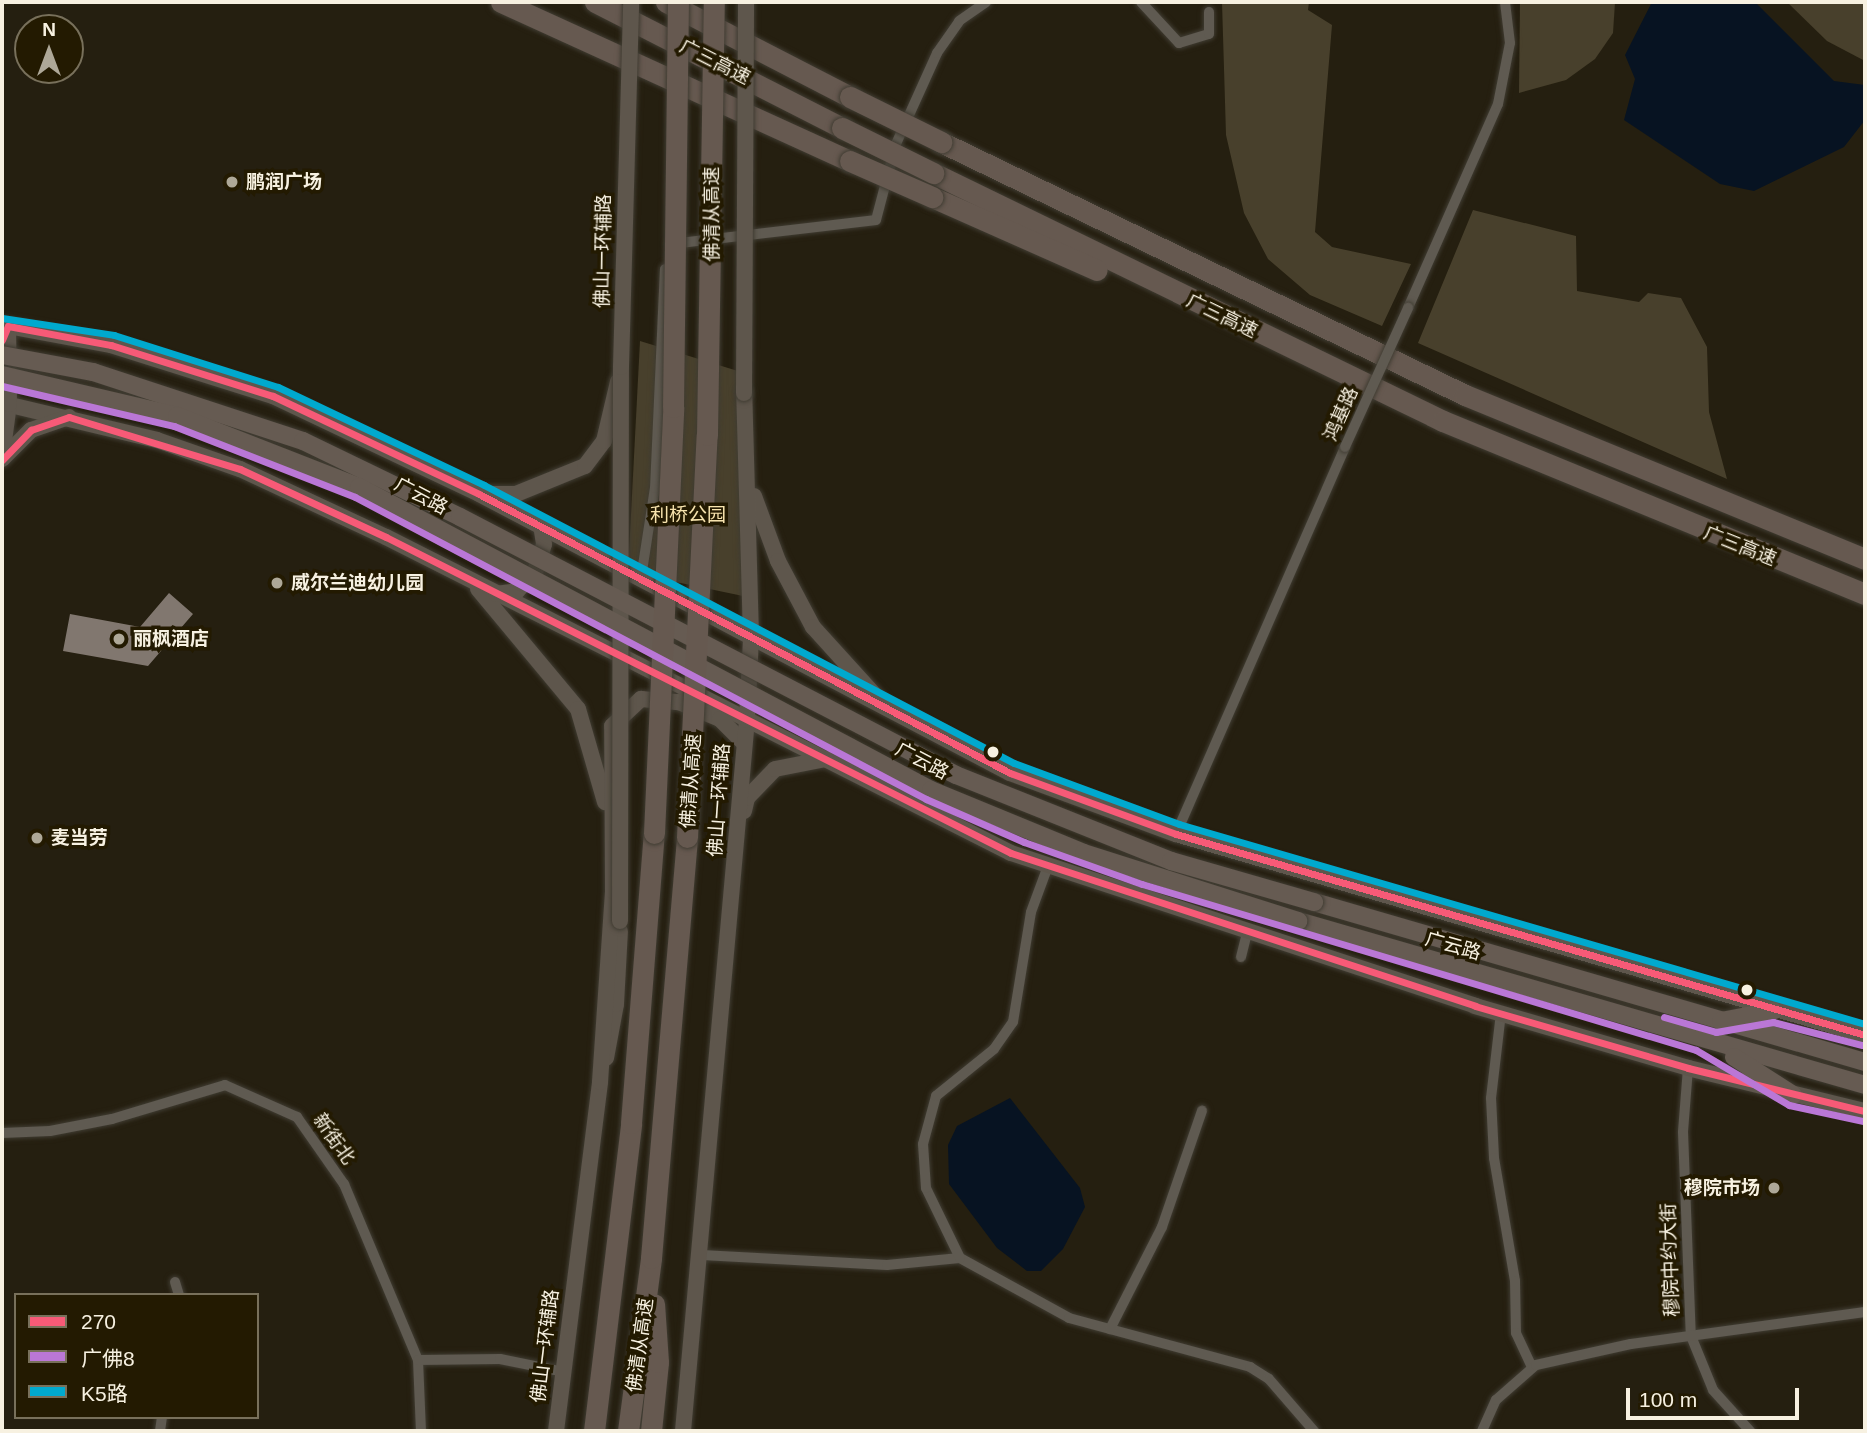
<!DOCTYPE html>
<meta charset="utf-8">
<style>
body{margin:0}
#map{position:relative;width:1867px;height:1433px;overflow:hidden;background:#251f10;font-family:Helvetica,"Noto Sans SC",sans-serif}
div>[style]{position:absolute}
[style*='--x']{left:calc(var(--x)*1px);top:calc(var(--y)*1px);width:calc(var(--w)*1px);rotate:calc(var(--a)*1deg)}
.green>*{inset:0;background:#48402c}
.water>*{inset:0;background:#071322}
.building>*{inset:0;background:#81776f}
.roads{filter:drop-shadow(0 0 2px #403c32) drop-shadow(0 0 2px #403c32)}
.street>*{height:10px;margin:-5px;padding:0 5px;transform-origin:5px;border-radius:5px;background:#5f5a51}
.secondary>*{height:16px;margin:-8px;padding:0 8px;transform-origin:8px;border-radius:8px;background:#5e564c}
.primary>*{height:18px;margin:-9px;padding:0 9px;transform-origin:9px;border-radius:9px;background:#665b52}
.highway>*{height:21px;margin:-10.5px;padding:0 10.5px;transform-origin:10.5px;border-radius:10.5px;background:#665950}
.bridges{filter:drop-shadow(0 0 2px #403c32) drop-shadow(0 0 2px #403c32)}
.street-bridge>*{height:10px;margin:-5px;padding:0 5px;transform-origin:5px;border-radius:5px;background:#5f5a51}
.secondary-bridge>*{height:16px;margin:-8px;padding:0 8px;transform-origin:8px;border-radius:8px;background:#5e564c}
.primary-bridge>*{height:18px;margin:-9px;padding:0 9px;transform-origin:9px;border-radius:9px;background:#665b52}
.highway-bridge>*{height:21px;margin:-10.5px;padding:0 10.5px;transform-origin:10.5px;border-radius:10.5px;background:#665950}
.bus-1>*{height:7px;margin:-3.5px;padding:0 3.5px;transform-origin:3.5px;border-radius:3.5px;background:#f75a77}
.bus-2>*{height:7px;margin:-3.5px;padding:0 3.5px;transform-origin:3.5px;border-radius:3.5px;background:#ba77d6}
.bus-3>*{height:7px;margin:-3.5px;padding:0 3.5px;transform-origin:3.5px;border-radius:3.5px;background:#00a9ce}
.dots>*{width:19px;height:19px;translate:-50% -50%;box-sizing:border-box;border:4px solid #231a01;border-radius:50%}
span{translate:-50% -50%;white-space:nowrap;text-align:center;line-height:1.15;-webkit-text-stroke:7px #231a01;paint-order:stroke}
.street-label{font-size:19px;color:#f7f1e1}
.poi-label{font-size:19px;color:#f7f1e1;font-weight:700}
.left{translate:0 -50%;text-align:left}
.right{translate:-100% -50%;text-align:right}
.park-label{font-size:19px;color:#f7e3ad}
.frame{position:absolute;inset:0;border:4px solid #f7f1e1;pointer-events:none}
.legend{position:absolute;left:14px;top:1293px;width:245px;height:126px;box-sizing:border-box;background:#231a01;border:2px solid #78705b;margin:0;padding:9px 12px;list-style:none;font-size:21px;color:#f7f1e1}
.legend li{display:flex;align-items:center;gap:14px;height:35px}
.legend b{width:35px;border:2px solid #78705b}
.north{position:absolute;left:14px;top:14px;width:70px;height:70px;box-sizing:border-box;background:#231a01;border:2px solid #78705b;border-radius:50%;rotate:0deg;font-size:19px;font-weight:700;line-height:28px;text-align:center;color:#f7f1e1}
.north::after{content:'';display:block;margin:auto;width:24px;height:32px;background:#aea898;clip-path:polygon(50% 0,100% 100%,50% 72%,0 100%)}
.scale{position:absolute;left:1626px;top:1388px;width:173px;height:32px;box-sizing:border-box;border:4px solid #f7f1e1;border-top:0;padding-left:9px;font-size:21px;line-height:24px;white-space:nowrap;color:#f7f1e1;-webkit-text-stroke:5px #231a01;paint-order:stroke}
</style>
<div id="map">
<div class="green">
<i style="clip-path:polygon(1222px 2px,1309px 2px,1308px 10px,1332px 25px,1315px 232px,1332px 247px,1411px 264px,1382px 326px,1310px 295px,1268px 259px,1244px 213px,1226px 135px)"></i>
<i style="clip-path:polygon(1520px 2px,1615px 2px,1613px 33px,1595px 59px,1566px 80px,1519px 93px)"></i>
<i style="clip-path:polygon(1787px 2px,1865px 2px,1865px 61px,1827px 41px)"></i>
<i style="clip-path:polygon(1473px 210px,1576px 236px,1577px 291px,1639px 302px,1648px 293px,1681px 298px,1707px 347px,1709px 412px,1727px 479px,1418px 343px)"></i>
<i style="clip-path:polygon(640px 341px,751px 375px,743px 596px,628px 572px)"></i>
</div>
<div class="water">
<i style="clip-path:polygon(1652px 2px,1755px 2px,1834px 81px,1865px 85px,1865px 120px,1844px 147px,1754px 191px,1720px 184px,1624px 120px,1635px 79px,1625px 55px)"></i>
<i style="clip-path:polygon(1010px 1098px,1080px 1188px,1085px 1207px,1063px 1249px,1041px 1271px,1027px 1271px,997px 1248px,949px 1184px,948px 1145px,957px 1126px)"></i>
</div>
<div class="building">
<i style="clip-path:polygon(169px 593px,193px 614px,148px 666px,63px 651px,70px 614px,140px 627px)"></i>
</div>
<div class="roads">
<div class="street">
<i style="--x:1141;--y:2;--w:56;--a:47.2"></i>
<i style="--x:1179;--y:43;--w:31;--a:-17"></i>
<i style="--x:1209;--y:34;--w:22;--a:-90"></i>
<i style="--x:672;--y:244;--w:205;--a:-6.7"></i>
<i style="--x:876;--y:220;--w:79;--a:-75.3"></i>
<i style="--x:896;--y:144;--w:100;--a:-65.7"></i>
<i style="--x:937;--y:53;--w:39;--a:-55"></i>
<i style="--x:959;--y:21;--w:33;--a:-35"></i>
<i style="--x:1408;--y:308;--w:223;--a:-66.2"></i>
<i style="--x:1498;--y:104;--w:62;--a:-78.9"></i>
<i style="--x:1510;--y:43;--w:41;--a:-97"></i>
<i style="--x:641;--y:578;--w:91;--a:-81.2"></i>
<i style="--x:655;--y:488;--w:219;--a:-87.4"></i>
<i style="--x:1176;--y:834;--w:422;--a:-66.4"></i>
<i style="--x:1241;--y:957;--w:25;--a:-76"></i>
<i style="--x:1501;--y:1013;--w:86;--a:96.7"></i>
<i style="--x:1491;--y:1098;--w:60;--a:87.1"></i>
<i style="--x:1494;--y:1158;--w:125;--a:80.3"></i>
<i style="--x:1515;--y:1281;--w:52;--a:88.9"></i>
<i style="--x:1516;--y:1333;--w:38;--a:65"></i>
<i style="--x:1688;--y:1068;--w:64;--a:94.5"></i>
<i style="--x:1683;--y:1132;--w:204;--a:87.8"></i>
<i style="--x:1691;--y:1336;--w:58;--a:67.8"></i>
<i style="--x:1713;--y:1390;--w:55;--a:47.9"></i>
<i style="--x:2;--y:1133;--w:48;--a:-2.4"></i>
<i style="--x:50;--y:1131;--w:63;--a:-11"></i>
<i style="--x:112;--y:1119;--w:118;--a:-16.7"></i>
<i style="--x:225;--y:1085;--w:79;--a:24"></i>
<i style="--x:297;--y:1117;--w:82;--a:55"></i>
<i style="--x:344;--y:1184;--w:191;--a:67.2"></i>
<i style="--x:418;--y:1360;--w:71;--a:87.6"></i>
<i style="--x:702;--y:1255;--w:185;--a:3.1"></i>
<i style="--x:887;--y:1265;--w:73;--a:-5.5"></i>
<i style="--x:960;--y:1258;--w:124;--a:28.8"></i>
<i style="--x:1069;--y:1318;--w:188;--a:15.1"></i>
<i style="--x:1250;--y:1367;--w:22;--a:32"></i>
<i style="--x:1269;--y:1379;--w:69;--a:49.1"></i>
<i style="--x:960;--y:1258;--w:78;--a:-115.9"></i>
<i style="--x:926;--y:1188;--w:44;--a:-93.9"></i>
<i style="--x:923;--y:1144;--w:50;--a:-74.8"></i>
<i style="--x:936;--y:1096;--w:75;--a:-39"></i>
<i style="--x:994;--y:1049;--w:33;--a:-55"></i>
<i style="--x:1013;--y:1022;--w:111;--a:-80.7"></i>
<i style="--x:1031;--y:912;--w:49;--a:-69.7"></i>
<i style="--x:175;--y:1282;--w:14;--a:73"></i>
<i style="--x:1110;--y:1329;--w:114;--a:-63"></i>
<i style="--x:1162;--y:1227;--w:123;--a:-71"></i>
<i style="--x:418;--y:1360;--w:82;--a:-0.7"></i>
<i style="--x:500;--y:1359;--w:65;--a:11.5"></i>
<i style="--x:160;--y:1431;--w:14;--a:-82"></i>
<i style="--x:1482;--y:1431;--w:34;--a:-66"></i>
<i style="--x:1496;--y:1400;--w:53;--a:-41.2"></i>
<i style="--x:1536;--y:1365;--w:97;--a:-12.5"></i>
<i style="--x:1631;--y:1344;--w:236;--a:-7.8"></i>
</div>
<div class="secondary">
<i style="--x:2;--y:325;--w:111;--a:10.4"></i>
<i style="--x:111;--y:345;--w:170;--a:17.5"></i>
<i style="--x:273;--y:396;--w:228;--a:25.4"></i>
<i style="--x:479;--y:494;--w:600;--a:27.72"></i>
<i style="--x:1010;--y:773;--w:177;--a:20.2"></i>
<i style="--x:1176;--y:834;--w:718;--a:16.26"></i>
<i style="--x:2;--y:403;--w:159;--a:13.4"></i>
<i style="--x:157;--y:440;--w:88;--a:19.3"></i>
<i style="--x:240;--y:469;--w:161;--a:25"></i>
<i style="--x:386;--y:537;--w:700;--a:26.82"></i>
<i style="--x:1011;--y:853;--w:489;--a:18.2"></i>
<i style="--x:1475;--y:1006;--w:222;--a:16.2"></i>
<i style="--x:1688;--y:1068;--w:182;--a:13.7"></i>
<i style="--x:2;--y:456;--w:52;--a:-82.3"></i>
<i style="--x:9;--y:404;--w:78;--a:-90.7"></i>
<i style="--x:2;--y:459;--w:41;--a:-45"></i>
<i style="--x:31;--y:430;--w:40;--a:-18.9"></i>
<i style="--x:482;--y:494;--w:34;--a:0"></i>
<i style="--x:516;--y:494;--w:74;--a:-22.1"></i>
<i style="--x:585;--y:466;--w:31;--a:-53"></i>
<i style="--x:604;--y:441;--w:61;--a:-76.7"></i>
<i style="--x:754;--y:496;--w:69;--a:69.7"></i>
<i style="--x:778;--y:561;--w:75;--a:62.1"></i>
<i style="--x:813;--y:627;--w:100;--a:47.8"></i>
<i style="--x:478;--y:589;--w:156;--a:50.2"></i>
<i style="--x:578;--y:709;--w:97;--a:73.8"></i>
<i style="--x:496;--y:594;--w:21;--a:-8"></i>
<i style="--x:517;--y:591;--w:26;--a:-47"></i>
<i style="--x:535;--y:572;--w:29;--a:-72"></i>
<i style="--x:544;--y:544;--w:18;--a:-99"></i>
<i style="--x:744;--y:811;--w:13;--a:-77"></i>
<i style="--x:747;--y:798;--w:40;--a:-46"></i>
<i style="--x:775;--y:769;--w:52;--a:-11.1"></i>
<i style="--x:606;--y:1058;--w:55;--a:-79.5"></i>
<i style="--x:616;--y:1004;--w:73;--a:-86.9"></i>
<i style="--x:556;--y:1431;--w:352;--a:-82.8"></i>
<i style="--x:600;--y:1082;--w:191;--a:-86.1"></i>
<i style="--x:613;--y:891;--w:165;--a:-90.3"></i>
<i style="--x:612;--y:726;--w:40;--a:-43"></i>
<i style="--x:641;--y:699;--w:38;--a:5"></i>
<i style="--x:679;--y:702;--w:44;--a:22.5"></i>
<i style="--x:720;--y:719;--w:34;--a:45"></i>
<i style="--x:683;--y:1431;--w:714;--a:-84.86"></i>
<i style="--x:747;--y:720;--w:83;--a:-87.2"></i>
<i style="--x:751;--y:637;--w:244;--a:-91.6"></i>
</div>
<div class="primary">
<i style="--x:1314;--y:902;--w:574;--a:16.19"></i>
<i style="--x:1298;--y:921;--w:590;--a:16.13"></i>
<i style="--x:1721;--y:1021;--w:53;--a:-10.9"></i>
<i style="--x:1734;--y:1057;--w:70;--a:32.8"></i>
</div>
<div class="highway">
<i style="--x:501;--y:2;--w:384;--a:24.5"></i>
<i style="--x:595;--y:2;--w:277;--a:27"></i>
<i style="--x:666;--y:2;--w:207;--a:27.3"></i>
<i style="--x:941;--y:142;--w:582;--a:25.77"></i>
<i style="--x:1465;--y:395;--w:432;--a:22.3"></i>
<i style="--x:933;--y:173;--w:567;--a:25.93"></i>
<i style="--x:1443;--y:421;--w:456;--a:22.3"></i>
<i style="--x:932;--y:197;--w:180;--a:23.9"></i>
<i style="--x:594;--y:1431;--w:310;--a:-83.1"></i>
<i style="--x:631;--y:1123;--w:291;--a:-85.5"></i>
<i style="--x:628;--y:1431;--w:175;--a:-82.4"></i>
<i style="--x:651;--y:1258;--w:423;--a:-85.1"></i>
<i style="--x:651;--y:1431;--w:69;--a:-84.2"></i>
<i style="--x:658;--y:1362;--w:58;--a:-93.9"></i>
</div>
</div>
<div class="bridges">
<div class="street-bridge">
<i style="--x:1345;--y:447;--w:153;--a:-65.6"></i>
</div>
<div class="secondary-bridge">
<i style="--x:744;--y:393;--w:391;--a:-89.7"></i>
<i style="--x:620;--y:921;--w:554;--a:-89.9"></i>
<i style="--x:621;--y:367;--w:365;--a:-88.4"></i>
</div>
<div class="primary-bridge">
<i style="--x:2;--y:355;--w:93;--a:10.6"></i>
<i style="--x:93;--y:372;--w:221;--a:18.2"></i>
<i style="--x:303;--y:441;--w:174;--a:25.8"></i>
<i style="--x:460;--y:517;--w:559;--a:27.48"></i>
<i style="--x:956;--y:775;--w:232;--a:21.8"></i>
<i style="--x:1171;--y:861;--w:149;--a:16"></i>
<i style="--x:2;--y:375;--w:180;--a:13.2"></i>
<i style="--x:177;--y:416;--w:195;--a:21.3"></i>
<i style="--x:359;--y:487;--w:647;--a:27.91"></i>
<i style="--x:931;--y:790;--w:165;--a:22.4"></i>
<i style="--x:1084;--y:853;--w:225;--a:17.6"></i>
</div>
<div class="highway-bridge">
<i style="--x:850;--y:97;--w:102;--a:26.3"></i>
<i style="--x:842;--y:128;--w:102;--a:26.3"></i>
<i style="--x:850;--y:161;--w:90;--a:23.7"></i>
<i style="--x:654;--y:833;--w:426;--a:-87.4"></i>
<i style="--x:673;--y:407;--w:405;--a:-89.3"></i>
<i style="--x:687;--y:837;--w:402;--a:-87.2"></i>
<i style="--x:707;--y:435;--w:433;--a:-89.1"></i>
</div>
</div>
<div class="bus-1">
<i style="--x:2;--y:340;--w:15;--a:-67"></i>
<i style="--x:8;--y:326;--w:105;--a:10.5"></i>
<i style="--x:111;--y:345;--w:170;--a:17.5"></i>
<i style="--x:273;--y:396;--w:228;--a:25.4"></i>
<i style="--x:479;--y:494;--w:600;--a:27.72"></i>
<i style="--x:1010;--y:773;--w:177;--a:20.2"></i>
<i style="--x:1176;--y:834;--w:718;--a:16.26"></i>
<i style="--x:2;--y:460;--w:42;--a:-46"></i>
<i style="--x:31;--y:430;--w:40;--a:-18.9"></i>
<i style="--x:69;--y:417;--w:179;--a:16.9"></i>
<i style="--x:240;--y:469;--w:161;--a:25"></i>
<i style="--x:386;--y:537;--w:700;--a:26.82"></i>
<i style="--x:1011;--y:853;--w:489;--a:18.2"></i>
<i style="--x:1475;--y:1006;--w:222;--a:16.2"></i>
<i style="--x:1688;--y:1068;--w:182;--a:13.7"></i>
</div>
<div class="bus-2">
<i style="--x:2;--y:386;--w:177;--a:13.1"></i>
<i style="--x:174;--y:426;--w:194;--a:21.4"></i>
<i style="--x:355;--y:497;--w:646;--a:27.87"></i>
<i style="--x:926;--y:799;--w:107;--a:23.7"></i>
<i style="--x:1024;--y:842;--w:125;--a:19.6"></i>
<i style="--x:1142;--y:884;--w:578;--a:16.68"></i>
<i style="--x:1696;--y:1050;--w:108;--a:30.6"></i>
<i style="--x:1789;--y:1105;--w:76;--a:12.2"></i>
<i style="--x:1664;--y:1017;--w:54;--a:16.1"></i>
<i style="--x:1716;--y:1032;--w:58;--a:-10"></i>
<i style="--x:1773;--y:1022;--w:92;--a:14.5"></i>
</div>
<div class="bus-3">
<i style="--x:2;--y:318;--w:113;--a:8.6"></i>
<i style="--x:114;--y:335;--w:172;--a:17.6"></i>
<i style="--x:278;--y:387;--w:228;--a:25.4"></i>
<i style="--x:484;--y:485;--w:598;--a:27.68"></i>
<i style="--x:1014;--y:763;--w:176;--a:20.3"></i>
<i style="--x:1179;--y:824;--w:715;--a:16.25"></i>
</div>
<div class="dots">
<i style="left:232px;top:182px;background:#aea898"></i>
<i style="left:277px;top:583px;background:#aea898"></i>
<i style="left:119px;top:639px;background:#aea898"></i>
<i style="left:993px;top:752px;background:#f7f1e1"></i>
<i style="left:37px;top:838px;background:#aea898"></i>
<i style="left:1747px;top:990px;background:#f7f1e1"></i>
<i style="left:1774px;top:1188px;background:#aea898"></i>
</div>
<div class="street-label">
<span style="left:715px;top:62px;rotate:27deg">广三高速</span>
<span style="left:712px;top:214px;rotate:-90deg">佛清从高速</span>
<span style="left:603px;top:251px;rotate:-89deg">佛山一环辅路</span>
<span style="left:1222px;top:316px;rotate:26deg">广三高速</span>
<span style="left:1341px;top:414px;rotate:-66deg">鸿基路</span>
<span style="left:421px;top:496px;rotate:28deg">广云路</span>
<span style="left:1740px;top:546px;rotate:22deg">广三高速</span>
<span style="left:922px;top:761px;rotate:28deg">广云路</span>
<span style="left:691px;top:781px;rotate:-86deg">佛清从高速</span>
<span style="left:719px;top:800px;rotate:-86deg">佛山一环辅路</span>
<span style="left:1453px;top:946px;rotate:16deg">广云路</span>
<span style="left:334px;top:1139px;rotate:55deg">新街北</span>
<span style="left:1670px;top:1260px;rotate:-92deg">穆院中约大街</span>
<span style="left:640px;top:1345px;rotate:-82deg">佛清从高速</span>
<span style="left:545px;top:1346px;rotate:-83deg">佛山一环辅路</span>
</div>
<div class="poi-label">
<span class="left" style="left:246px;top:182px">鹏润广场</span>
<span class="left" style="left:291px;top:583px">威尔兰迪幼儿园</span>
<span class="left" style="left:133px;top:639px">丽枫酒店</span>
<span class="left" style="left:51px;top:838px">麦当劳</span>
<span class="right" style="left:1760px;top:1188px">穆院市场</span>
</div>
<div class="park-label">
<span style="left:688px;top:515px">利桥公园</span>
</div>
<div class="frame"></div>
<ul class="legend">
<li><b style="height:9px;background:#f75a77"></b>270</li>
<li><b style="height:9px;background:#ba77d6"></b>广佛8</li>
<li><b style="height:9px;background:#00a9ce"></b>K5路</li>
</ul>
<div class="north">N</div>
<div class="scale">100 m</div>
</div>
